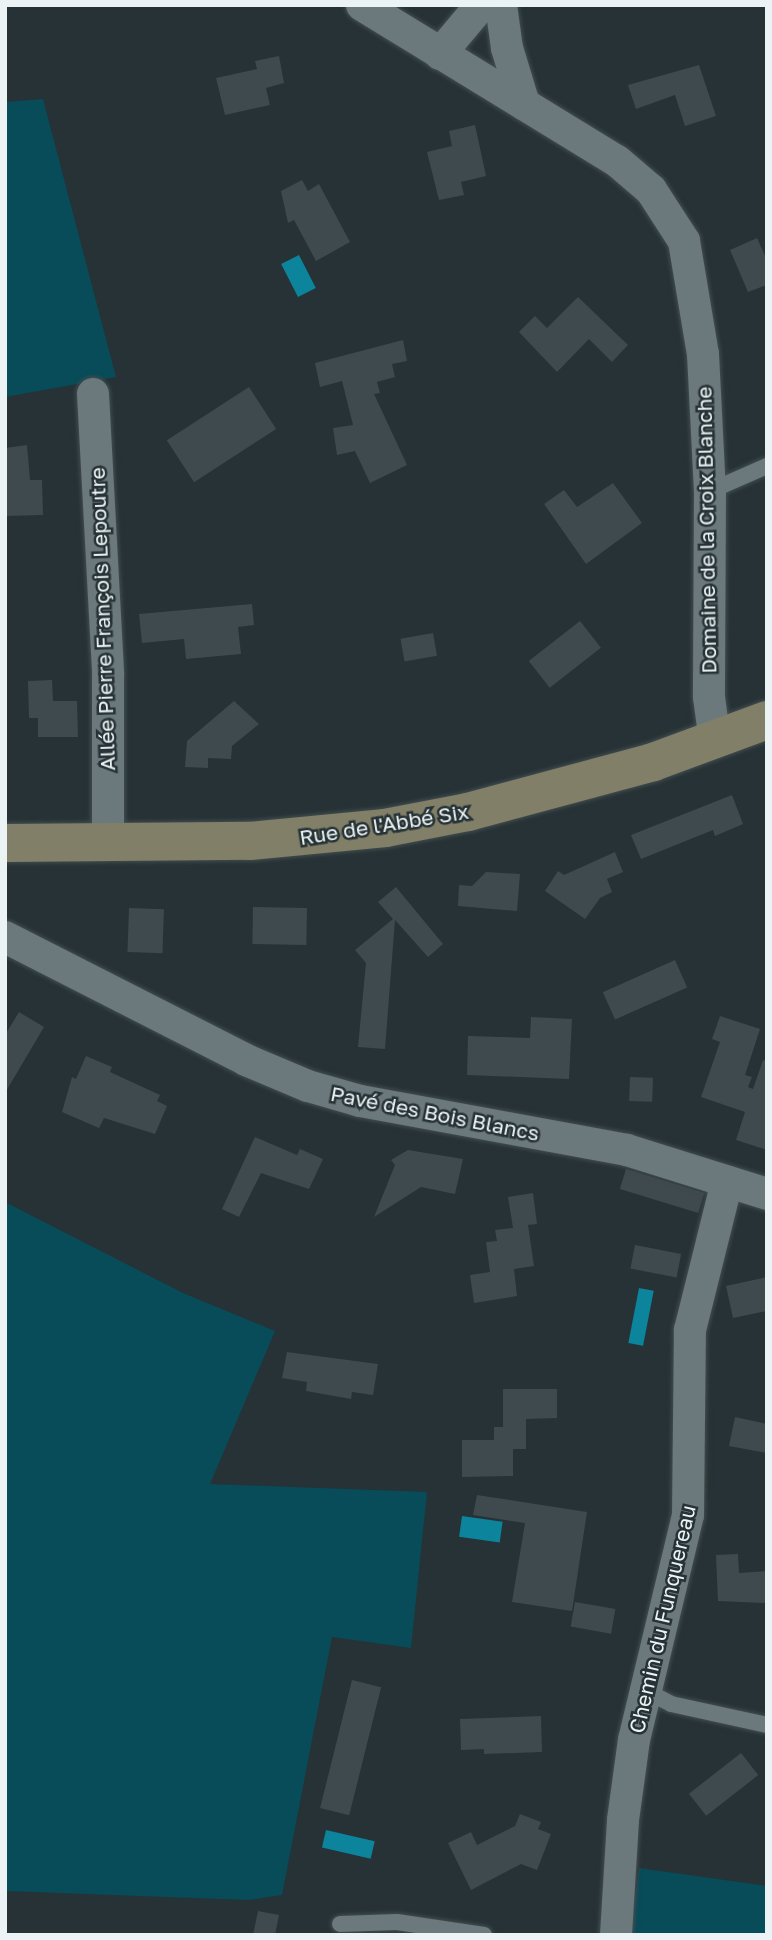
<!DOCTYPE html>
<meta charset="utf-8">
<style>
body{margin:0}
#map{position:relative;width:772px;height:1940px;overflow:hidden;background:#263235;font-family:"Golos Text",sans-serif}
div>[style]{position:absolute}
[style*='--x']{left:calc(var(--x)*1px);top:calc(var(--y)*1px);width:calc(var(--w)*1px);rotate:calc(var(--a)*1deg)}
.green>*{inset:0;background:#084b59}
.water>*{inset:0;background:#0c849b;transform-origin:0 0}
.building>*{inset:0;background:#3e4a4e;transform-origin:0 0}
.roads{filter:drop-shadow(0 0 2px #434d50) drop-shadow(0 0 2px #434d50)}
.lane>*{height:16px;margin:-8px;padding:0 8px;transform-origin:8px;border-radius:8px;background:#6b787c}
.street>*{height:32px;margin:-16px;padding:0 16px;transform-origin:16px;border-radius:16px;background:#6b787c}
.secondary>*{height:38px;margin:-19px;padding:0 19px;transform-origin:19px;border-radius:19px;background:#827f68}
span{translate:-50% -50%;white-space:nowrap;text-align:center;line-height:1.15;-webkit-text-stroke:5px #263235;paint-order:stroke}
.street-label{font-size:21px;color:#ebf3f5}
.frame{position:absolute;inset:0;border:7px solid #ebf3f5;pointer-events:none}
</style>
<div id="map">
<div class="green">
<i style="clip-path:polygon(43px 99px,116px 377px,5px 397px,5px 102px)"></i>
<i style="clip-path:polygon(5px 1202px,183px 1293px,275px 1331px,210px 1484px,427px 1492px,411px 1648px,332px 1637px,282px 1895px,249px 1900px,5px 1891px)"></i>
<i style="clip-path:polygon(639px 1868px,767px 1886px,767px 1935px,630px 1935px)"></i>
</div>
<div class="water">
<i style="left:299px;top:255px;width:37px;height:20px;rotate:63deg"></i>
<i style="left:639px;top:1288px;width:15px;height:56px;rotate:11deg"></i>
<i style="left:462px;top:1516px;width:41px;height:21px;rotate:8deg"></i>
<i style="left:326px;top:1830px;width:50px;height:18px;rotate:13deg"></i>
</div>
<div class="building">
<i style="clip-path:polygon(279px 56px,284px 83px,266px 88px,270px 105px,225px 115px,216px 78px,257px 69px,255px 61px)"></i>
<i style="clip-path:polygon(699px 65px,716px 116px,685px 126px,675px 95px,636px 109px,628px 85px)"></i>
<i style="clip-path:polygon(475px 125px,486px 176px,461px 182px,464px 195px,439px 200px,427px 152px,452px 146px,449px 131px)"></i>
<i style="clip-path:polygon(302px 180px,308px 191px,319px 184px,350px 242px,316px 261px,294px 220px,288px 223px,281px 191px)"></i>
<i style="clip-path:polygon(757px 238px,767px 260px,767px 285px,748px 292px,730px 250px)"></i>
<i style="clip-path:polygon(578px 297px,628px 345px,612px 362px,589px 339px,557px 372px,519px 332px,535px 316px,547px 328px)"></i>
<i style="clip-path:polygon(403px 340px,407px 361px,392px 364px,395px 377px,377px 382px,380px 393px,374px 394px,407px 465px,370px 483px,355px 451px,337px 455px,333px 428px,353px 425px,342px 381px,320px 387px,315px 363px)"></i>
<i style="left:249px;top:387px;width:50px;height:98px;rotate:57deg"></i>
<i style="clip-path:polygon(27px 445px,30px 480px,42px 480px,43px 515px,5px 516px,5px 448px)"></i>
<i style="clip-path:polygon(613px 483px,642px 523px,586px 564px,544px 504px,564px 490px,577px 507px)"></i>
<i style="clip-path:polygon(252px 604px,254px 625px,238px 627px,241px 654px,186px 659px,184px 639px,142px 643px,139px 614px)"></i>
<i style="left:580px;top:621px;width:34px;height:65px;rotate:52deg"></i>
<i style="left:433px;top:633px;width:23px;height:33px;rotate:80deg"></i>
<i style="clip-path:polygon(52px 680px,53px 701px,77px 701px,78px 737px,38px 737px,38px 718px,29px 718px,28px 681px)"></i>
<i style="clip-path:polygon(234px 701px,259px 724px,232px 746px,231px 759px,208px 758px,208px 768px,185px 767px,187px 741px)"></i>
<i style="clip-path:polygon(732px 795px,743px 824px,715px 836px,713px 830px,641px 859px,631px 835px)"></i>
<i style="clip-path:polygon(615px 852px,623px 872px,607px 879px,612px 892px,600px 898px,585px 919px,545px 891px,558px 871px,564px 875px)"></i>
<i style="clip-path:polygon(486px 872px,520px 874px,517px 911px,458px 906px,459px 885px,472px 886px)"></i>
<i style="clip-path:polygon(396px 887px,443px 944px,428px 957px,395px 920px,385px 1049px,358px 1047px,366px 963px,355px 950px,393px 919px,378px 902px)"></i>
<i style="left:253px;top:907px;width:54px;height:37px;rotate:1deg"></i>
<i style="left:129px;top:908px;width:35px;height:44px;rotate:2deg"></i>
<i style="left:675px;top:960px;width:30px;height:79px;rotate:66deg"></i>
<i style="clip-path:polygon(19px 1012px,44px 1027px,5px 1093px,5px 1035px)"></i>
<i style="clip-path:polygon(720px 1016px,760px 1029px,745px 1075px,752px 1077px,748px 1087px,753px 1089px,763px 1060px,767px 1061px,767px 1150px,736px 1140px,745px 1112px,701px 1097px,720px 1042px,712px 1039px)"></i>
<i style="clip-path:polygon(531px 1017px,572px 1019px,569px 1079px,467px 1075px,468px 1036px,530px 1038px)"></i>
<i style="clip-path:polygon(86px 1056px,112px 1067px,110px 1072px,160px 1095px,157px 1101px,167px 1106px,155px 1134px,104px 1118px,99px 1128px,62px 1112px,72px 1077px,76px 1079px)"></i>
<i style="left:630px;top:1077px;width:23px;height:24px;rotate:2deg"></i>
<i style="clip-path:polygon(255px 1137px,297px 1155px,300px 1149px,323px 1159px,309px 1189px,261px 1173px,239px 1217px,222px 1209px)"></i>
<i style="clip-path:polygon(408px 1150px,463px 1159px,455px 1194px,421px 1187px,374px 1217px,395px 1165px,391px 1160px)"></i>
<i style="left:626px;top:1169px;width:82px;height:21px;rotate:17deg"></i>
<i style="clip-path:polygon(533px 1193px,537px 1224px,528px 1225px,534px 1266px,514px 1269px,517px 1296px,474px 1303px,470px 1275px,490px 1272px,486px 1242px,497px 1241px,495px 1230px,513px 1228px,508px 1197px)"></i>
<i style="left:635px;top:1245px;width:47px;height:24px;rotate:11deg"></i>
<i style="clip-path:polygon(767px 1277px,767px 1311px,733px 1318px,726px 1286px)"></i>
<i style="clip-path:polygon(287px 1352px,378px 1364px,373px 1395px,352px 1392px,351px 1399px,306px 1391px,307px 1382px,282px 1378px)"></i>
<i style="clip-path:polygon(503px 1389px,557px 1389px,557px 1418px,526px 1419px,526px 1449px,513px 1449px,513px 1476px,462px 1477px,462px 1440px,494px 1440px,494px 1427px,503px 1427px)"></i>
<i style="clip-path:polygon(735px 1417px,767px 1424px,767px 1453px,729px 1446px)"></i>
<i style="clip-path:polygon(477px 1495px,587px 1512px,572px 1611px,512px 1602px,525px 1523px,473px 1515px)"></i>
<i style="clip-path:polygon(738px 1554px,739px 1573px,767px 1571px,767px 1603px,718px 1601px,716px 1555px)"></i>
<i style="left:575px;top:1602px;width:41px;height:25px;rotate:10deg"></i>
<i style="left:352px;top:1680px;width:30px;height:132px;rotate:14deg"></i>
<i style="clip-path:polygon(541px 1716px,542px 1752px,484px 1754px,484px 1749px,461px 1750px,460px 1719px)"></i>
<i style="left:741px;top:1753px;width:28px;height:66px;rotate:52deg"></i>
<i style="clip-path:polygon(520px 1814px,541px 1822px,538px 1829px,551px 1834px,537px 1870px,521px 1864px,471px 1890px,448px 1843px,471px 1832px,477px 1845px,515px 1826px)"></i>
<i style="clip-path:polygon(258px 1911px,279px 1915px,275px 1935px,253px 1935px)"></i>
</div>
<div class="roads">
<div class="lane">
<i style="--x:710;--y:491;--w:62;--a:-23.7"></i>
<i style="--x:644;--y:1690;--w:30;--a:27"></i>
<i style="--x:671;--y:1704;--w:98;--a:12.3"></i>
<i style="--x:340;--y:1924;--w:57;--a:-2"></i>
<i style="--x:397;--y:1922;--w:88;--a:8.5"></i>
</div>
<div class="street">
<i style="--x:362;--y:5;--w:299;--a:31.5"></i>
<i style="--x:617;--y:161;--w:45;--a:40.5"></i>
<i style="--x:651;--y:190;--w:61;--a:57.1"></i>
<i style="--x:684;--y:241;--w:115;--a:80.5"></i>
<i style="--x:703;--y:354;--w:137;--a:87.1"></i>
<i style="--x:710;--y:491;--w:206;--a:90.3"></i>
<i style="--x:709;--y:697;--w:45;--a:82.4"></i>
<i style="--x:501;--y:5;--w:43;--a:82.1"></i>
<i style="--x:507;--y:48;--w:59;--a:73.1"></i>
<i style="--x:440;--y:54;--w:64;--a:-50.1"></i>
<i style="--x:93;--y:394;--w:281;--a:86.9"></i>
<i style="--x:108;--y:675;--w:169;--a:90"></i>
<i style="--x:5;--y:937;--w:271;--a:27"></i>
<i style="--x:246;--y:1060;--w:67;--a:22.8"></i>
<i style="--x:308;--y:1086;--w:54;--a:16.1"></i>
<i style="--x:360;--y:1101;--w:271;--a:10.4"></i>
<i style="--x:627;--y:1150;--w:147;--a:17.4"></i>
<i style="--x:616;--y:1935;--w:115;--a:-86.5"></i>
<i style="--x:623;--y:1820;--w:81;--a:-82.2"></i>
<i style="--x:634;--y:1740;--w:231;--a:-76.5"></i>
<i style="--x:688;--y:1515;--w:185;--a:-89.4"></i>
<i style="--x:690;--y:1330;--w:153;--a:-76"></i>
</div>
<div class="secondary">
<i style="--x:5;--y:843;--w:245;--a:-0.5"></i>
<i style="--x:250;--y:841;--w:136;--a:-5.5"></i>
<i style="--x:385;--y:828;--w:85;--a:-10.9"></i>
<i style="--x:468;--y:812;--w:192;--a:-15.1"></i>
<i style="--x:653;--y:762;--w:121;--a:-20.2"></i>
</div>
</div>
<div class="street-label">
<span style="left:706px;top:530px;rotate:-91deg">Domaine de la Croix Blanche</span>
<span style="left:102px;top:619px;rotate:-92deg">Allée Pierre François Lepoutre</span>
<span style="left:384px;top:824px;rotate:-9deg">Rue de l'Abbé Six</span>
<span style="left:435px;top:1113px;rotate:11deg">Pavé des Bois Blancs</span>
<span style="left:662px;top:1619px;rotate:-77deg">Chemin du Funquereau</span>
</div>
<div class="frame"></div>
</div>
